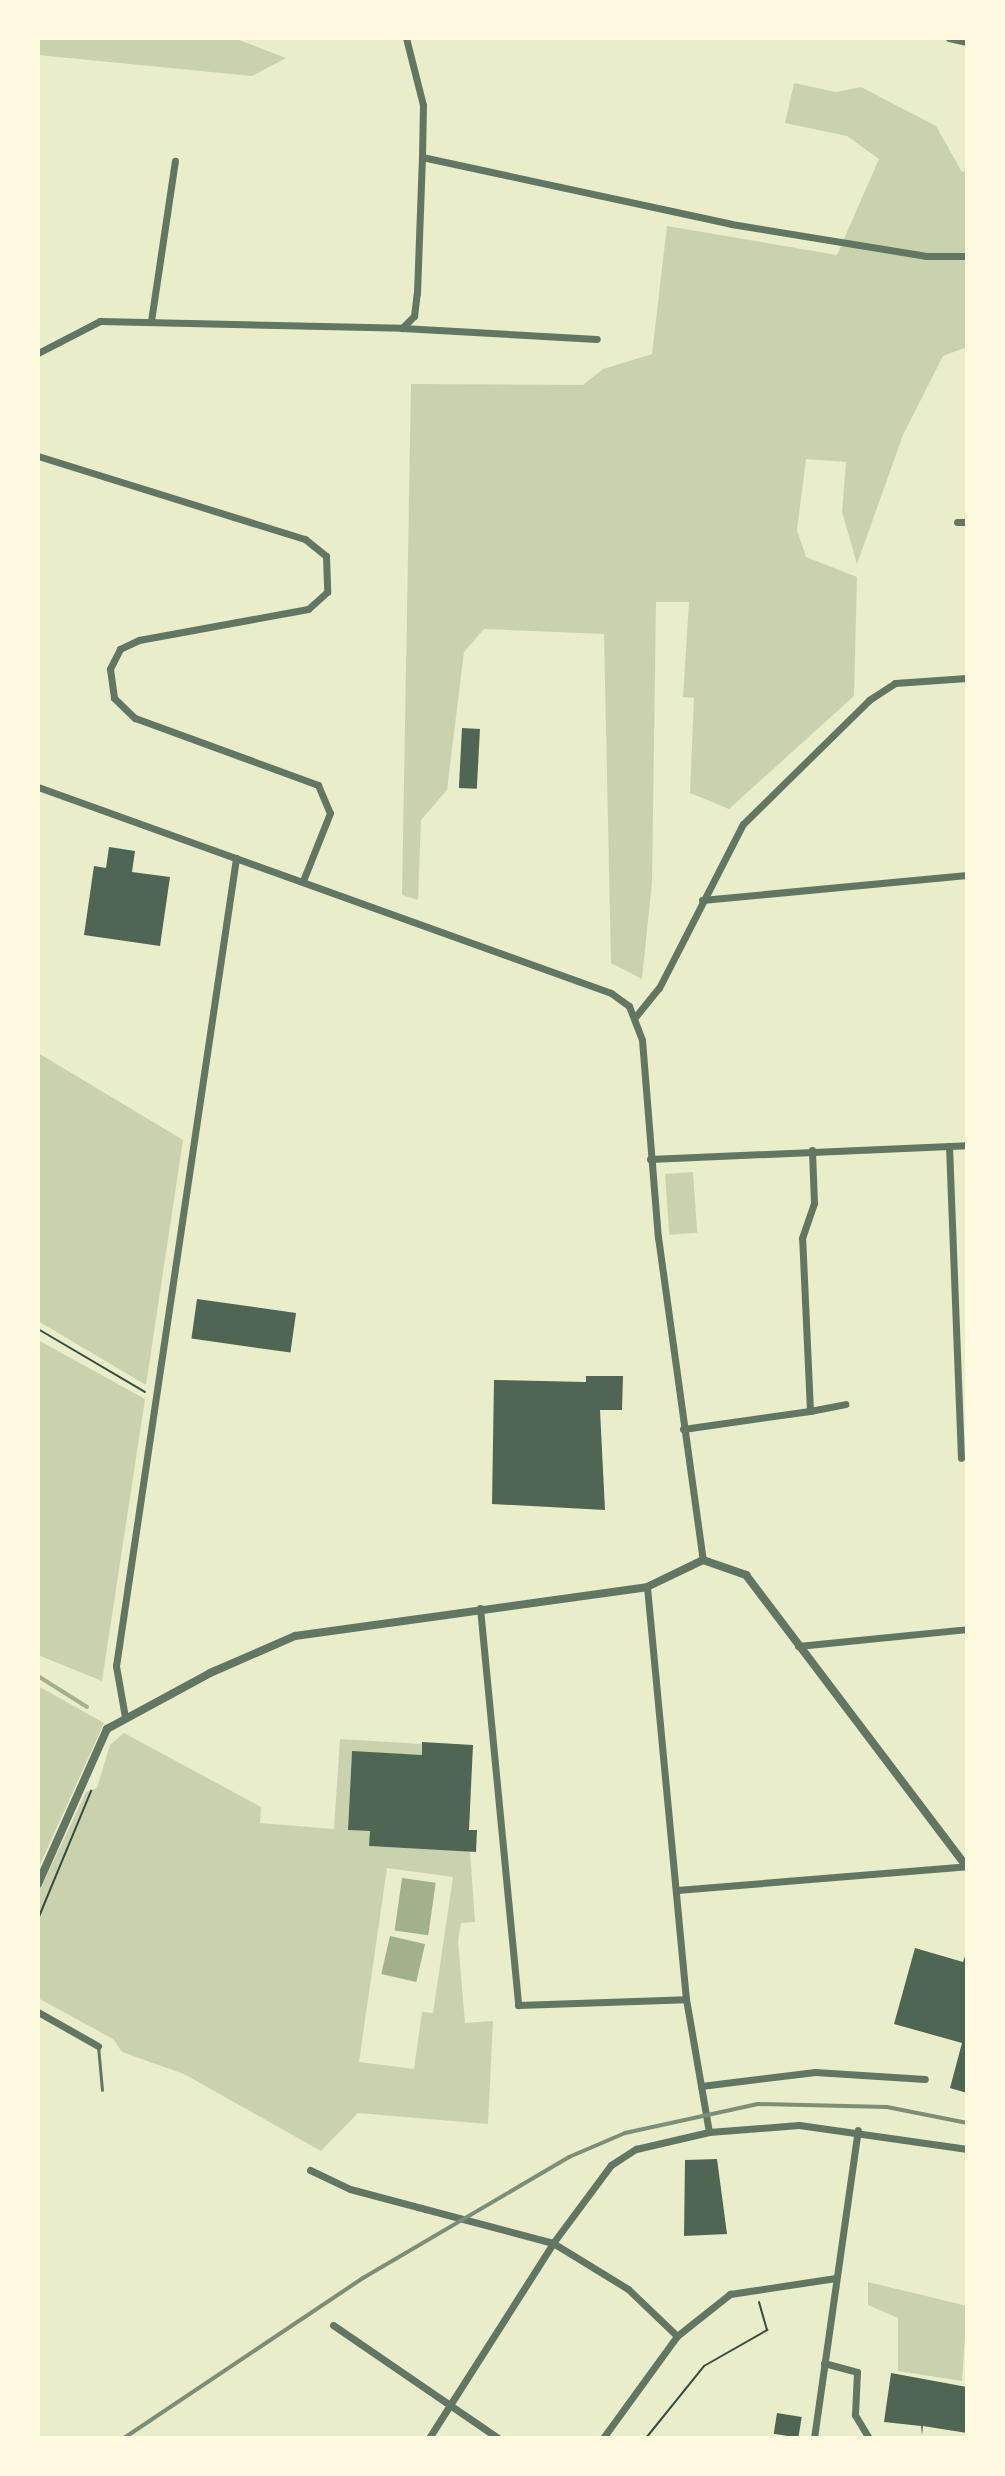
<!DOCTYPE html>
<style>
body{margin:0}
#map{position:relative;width:1005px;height:2476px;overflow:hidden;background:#e9edc9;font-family:"Sofia Sans Condensed",sans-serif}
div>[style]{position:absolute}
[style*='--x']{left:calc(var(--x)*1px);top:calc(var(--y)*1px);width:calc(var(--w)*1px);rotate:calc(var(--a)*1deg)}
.green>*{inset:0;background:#cad2ad;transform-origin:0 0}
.water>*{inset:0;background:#a3b18a;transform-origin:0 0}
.stream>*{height:4px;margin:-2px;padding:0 2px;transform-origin:2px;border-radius:2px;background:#a3b18a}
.building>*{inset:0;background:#4f6655;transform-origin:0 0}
.path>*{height:2px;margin:-1px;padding:0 1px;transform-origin:1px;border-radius:1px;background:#344e41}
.service>*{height:3px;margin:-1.5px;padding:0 1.5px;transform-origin:1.5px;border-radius:1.5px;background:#617663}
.minor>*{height:7px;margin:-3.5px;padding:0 3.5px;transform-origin:3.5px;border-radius:3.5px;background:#617663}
.tertiary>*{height:8px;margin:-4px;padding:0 4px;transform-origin:4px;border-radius:4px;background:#617663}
.rail>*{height:4px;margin:-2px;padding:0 2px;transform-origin:2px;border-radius:2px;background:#7c8e77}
span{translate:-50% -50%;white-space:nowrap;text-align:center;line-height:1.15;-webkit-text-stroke:7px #fefae0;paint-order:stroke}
.frame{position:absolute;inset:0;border:40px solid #fefae0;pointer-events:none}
</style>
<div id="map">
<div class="green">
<i style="clip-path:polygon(38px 38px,234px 38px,286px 58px,252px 76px,38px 55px)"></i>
<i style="clip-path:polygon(794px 83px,836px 92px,861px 87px,936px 126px,962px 172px,967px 170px,967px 347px,943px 356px,903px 435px,857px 564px,842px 512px,846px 462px,806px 459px,797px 530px,806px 557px,857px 577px,854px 696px,729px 809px,690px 793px,694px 698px,683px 697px,689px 602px,656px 602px,652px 882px,642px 979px,611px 963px,604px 634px,484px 629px,464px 652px,447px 790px,421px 820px,418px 900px,402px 895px,411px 384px,583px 385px,603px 369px,652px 354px,667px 226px,837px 255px,879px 159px,847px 136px,785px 123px)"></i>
<i style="clip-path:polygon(38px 1053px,183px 1140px,146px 1385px,38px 1321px)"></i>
<i style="left:693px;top:1172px;width:61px;height:28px;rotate:86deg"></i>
<i style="clip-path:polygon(38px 1340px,145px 1399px,102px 1681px,38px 1655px)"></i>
<i style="clip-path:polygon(38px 1686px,104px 1723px,38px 1869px)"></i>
<i style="clip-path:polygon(evenodd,124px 1733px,261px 1807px,260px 1823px,334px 1829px,340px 1739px,422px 1744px,422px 1755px,352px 1752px,348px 1830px,370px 1831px,370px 1846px,470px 1851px,475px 1922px,461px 1923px,458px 1941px,465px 2023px,493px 2021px,488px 2124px,358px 2113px,321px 2151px,184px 2074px,122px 2052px,113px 2039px,38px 1998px,38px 1894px,86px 1792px,97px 1788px,110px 1745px,124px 1733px,387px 1868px,453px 1877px,433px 2013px,422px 2012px,414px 2069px,359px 2062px,387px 1868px)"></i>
<i style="clip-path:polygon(868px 2282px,967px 2306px,962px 2381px,898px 2371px,898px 2318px,868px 2305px)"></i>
</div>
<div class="water">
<i style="left:402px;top:1878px;width:34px;height:53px;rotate:8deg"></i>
<i style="left:390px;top:1936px;width:36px;height:39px;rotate:13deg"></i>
</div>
<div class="stream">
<i style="--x:38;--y:1676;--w:58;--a:32.3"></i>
</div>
<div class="building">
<i style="left:462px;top:728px;width:18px;height:60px;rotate:3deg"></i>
<i style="clip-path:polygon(109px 847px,135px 851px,132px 872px,170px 877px,160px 946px,84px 935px,94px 866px,106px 868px)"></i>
<i style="left:197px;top:1299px;width:100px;height:40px;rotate:8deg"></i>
<i style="clip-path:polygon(586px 1376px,623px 1376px,622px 1410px,600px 1410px,605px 1510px,492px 1504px,494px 1380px,586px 1382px)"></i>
<i style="clip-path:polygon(422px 1742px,473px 1745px,469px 1830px,477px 1830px,476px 1852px,369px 1846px,370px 1831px,348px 1830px,352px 1751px,422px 1755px)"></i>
<i style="clip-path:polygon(915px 1948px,963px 1962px,967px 1950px,967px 2093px,950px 2088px,962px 2043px,894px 2024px)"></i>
<i style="clip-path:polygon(717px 2159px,727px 2234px,684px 2236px,685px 2160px)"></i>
<i style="clip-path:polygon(891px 2373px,967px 2387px,967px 2433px,923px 2426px,922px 2435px,921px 2426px,884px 2422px)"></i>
<i style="left:777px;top:2413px;width:25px;height:21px;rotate:9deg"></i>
</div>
<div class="path">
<i style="--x:38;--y:1329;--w:124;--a:30.5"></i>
<i style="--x:38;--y:1919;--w:139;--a:-67.5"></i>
<i style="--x:646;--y:2438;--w:92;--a:-51.1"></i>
<i style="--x:704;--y:2366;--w:73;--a:-29.7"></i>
<i style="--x:767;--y:2330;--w:29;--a:-106"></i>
</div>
<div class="service">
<i style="--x:98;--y:2046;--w:44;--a:84.8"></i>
</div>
<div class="minor">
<i style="--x:949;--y:38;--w:18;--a:13"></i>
<i style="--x:422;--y:157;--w:316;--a:12.2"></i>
<i style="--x:731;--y:224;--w:198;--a:9.3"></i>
<i style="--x:926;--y:256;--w:41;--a:0"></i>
<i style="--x:151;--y:321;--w:162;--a:-81.5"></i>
<i style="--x:402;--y:328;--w:195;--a:3.2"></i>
<i style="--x:38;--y:353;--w:70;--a:-27.3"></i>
<i style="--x:100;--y:321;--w:302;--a:1.3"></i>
<i style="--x:402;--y:328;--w:17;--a:-45"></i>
<i style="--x:414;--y:316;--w:23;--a:-83"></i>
<i style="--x:417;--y:293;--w:136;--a:-87.9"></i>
<i style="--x:422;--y:157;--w:52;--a:-88.9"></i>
<i style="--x:423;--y:105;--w:69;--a:-104.2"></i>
<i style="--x:38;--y:456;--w:280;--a:17.3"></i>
<i style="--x:305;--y:539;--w:27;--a:39"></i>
<i style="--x:326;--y:556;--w:36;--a:88"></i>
<i style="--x:327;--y:592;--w:25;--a:138"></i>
<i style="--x:308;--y:609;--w:172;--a:169.6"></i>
<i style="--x:139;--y:640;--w:21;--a:155"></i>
<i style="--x:120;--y:649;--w:22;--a:117"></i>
<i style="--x:110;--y:669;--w:29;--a:82"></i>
<i style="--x:114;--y:698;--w:29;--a:44"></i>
<i style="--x:135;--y:718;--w:195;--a:20.1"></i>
<i style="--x:318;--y:785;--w:30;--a:67"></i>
<i style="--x:330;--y:813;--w:73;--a:111.7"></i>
<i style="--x:957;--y:522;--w:10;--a:0"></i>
<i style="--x:38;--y:787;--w:609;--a:19.77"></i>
<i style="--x:611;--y:993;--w:22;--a:36"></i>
<i style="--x:629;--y:1006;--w:36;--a:69"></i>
<i style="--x:642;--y:1040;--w:198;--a:85.4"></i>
<i style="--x:658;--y:1237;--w:326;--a:82.1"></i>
<i style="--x:702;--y:900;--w:266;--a:-5.4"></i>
<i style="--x:636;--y:1016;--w:36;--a:-51"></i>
<i style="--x:659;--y:988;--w:184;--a:-62.9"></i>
<i style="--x:743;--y:824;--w:177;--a:-44.5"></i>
<i style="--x:869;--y:700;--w:31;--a:-33"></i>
<i style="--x:895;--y:683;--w:72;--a:-4"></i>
<i style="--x:949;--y:1146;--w:312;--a:87.8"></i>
<i style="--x:650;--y:1159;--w:317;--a:-2.5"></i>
<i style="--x:810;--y:1411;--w:36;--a:-11"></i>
<i style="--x:683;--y:1429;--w:128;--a:-8.1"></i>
<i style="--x:810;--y:1411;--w:173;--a:-92.6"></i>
<i style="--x:802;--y:1238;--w:37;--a:-71"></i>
<i style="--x:814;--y:1203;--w:53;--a:-92.2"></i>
<i style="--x:647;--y:1587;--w:414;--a:84.6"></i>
<i style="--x:686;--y:1999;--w:135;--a:80.2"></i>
<i style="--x:480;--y:1608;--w:399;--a:84.5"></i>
<i style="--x:518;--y:2005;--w:168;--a:-2"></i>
<i style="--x:798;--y:1646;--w:170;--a:-5.7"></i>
<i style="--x:125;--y:1717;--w:52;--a:-100"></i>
<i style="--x:116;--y:1666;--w:817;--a:-81.55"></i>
<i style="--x:677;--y:1890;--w:291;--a:-4.7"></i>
<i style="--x:38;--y:2012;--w:69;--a:29.5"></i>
<i style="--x:701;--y:2086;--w:115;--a:-7"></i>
<i style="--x:815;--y:2072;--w:110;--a:3.6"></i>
<i style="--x:310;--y:2170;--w:44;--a:25.4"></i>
<i style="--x:350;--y:2189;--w:210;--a:14.9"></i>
<i style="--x:553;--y:2243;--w:88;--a:31.5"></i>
<i style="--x:628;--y:2289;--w:68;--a:43.8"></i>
<i style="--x:333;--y:2325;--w:200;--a:34.4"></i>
<i style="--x:824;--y:2363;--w:34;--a:15"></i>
<i style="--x:857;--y:2372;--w:43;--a:92.7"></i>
<i style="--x:855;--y:2415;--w:27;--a:59"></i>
<i style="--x:429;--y:2438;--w:231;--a:-57.5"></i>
<i style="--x:553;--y:2243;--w:97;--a:-53.4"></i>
<i style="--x:611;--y:2165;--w:30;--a:-33"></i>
<i style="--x:636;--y:2149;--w:75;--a:-13.1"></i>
<i style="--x:709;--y:2132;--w:90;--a:-4.4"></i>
<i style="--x:799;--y:2125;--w:170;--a:8.1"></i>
<i style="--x:603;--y:2438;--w:126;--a:-54"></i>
<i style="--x:677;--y:2336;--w:68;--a:-38.4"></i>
<i style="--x:730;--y:2294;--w:107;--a:-8.6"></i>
<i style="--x:814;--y:2438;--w:311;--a:-81.9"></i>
</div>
<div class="tertiary">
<i style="--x:38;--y:1884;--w:170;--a:-66"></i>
<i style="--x:107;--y:1729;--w:117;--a:-28.5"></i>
<i style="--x:210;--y:1673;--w:93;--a:-23.5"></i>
<i style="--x:295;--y:1636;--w:355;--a:-7.9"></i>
<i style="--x:647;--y:1587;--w:62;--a:-25.7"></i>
<i style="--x:703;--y:1560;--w:46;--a:19.2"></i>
<i style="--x:746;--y:1575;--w:366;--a:52.9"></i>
</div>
<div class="rail">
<i style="--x:124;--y:2438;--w:288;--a:-33.8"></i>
<i style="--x:363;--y:2278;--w:239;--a:-30.4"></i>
<i style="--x:569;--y:2157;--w:61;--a:-23.2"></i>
<i style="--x:625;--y:2133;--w:136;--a:-12.3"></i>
<i style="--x:758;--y:2104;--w:129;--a:1.3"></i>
<i style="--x:887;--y:2107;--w:82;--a:11.3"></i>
</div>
<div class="frame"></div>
</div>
